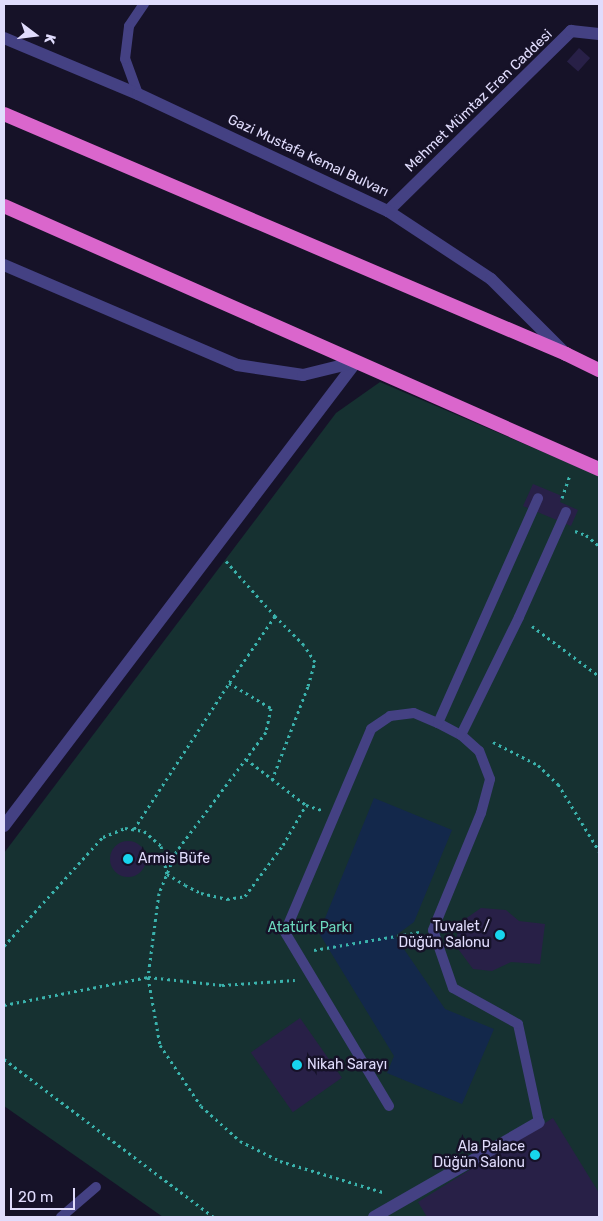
<!DOCTYPE html>
<meta charset="utf-8">
<style>
body{margin:0}
#map{position:relative;width:603px;height:1221px;overflow:hidden;background:#161228;font-family:Rubik,sans-serif}
div>[style]{position:absolute}
[style*='--x']{left:calc(var(--x)*1px);top:calc(var(--y)*1px);width:calc(var(--w)*1px);rotate:calc(var(--a)*1deg)}
.green>*{inset:0;background:#163131}
.water>*{inset:0;background:#13284b}
.building>*{inset:0;background:#282047;transform-origin:0 0}
.round{border-radius:50%}
.path>*{height:3px;margin-top:-1.5px;transform-origin:0;background:repeating-linear-gradient(90deg,#3ab2ac 0 2.5px,transparent 0 6.5px)}
.service>*{height:10px;margin:-5px;padding:0 5px;transform-origin:5px;border-radius:5px;background:#444183}
.minor>*{height:12px;margin:-6px;padding:0 6px;transform-origin:6px;border-radius:6px;background:#444183}
.tertiary>*{height:12px;margin:-6px;padding:0 6px;transform-origin:6px;border-radius:6px;background:#444183}
.trunk>*{height:14px;margin:-7px;padding:0 7px;transform-origin:7px;border-radius:7px;background:#da66cc}
.dots>*{width:14px;height:14px;translate:-50% -50%;box-sizing:border-box;border:2px solid #161228;border-radius:50%}
span{translate:-50% -50%;white-space:nowrap;text-align:center;line-height:1.15;-webkit-text-stroke:5px #161228;paint-order:stroke}
.street-label{font-size:14px;color:#e0dcfc}
.poi-label{font-size:14px;color:#e0dcfc}
.left{translate:0 -50%;text-align:left}
.right{translate:-100% -50%;text-align:right}
.park-label{font-size:14px;color:#6cd8be}
.frame{position:absolute;inset:0;border:5px solid #e0dcfc;pointer-events:none}
.north{position:absolute;left:10px;top:10px;width:50px;height:50px;-webkit-text-stroke:4px #161228;paint-order:stroke;rotate:105deg;font-size:14px;font-weight:700;line-height:20px;text-align:center;color:#e0dcfc}
.north::after{content:'';display:block;margin:auto;width:18px;height:22px;background:#e0dcfc;clip-path:polygon(50% 0,100% 100%,50% 72%,0 100%)}
.scale{position:absolute;left:10px;top:1188px;width:65px;height:22px;box-sizing:border-box;border:2px solid #e0dcfc;border-top:0;padding-left:6px;font-size:15px;line-height:18px;white-space:nowrap;color:#e0dcfc;-webkit-text-stroke:4px #161228;paint-order:stroke}
</style>
<div id="map">
<div class="green">
<i style="clip-path:polygon(380px 382px,599px 476px,599px 1217px,163px 1217px,4px 1106px,4px 853px,336px 413px)"></i>
</div>
<div class="water">
<i style="clip-path:polygon(374px 798px,452px 830px,414px 922px,395px 936px,445px 1009px,494px 1029px,462px 1104px,387px 1073px,394px 1056px,319px 933px)"></i>
</div>
<div class="building">
<i style="left:579px;top:48px;width:15px;height:18px;rotate:42deg"></i>
<i style="clip-path:polygon(533px 484px,562px 496px,560px 502px,578px 510px,571px 526px,523px 506px)"></i>
<i class="round" style="left:110px;top:841px;width:36px;height:36px"></i>
<i style="clip-path:polygon(481px 908px,506px 910px,519px 921px,545px 924px,540px 964px,511px 962px,492px 971px,473px 969px,456px 946px,458px 924px)"></i>
<i style="left:300px;top:1018px;width:73px;height:60px;rotate:55deg"></i>
<i style="clip-path:polygon(553px 1118px,599px 1193px,599px 1217px,427px 1217px,418px 1202px)"></i>
</div>
<div class="path">
<i style="--x:562;--y:498;--w:24;--a:-71"></i>
<i style="--x:575;--y:531;--w:12;--a:20"></i>
<i style="--x:586;--y:535;--w:17;--a:40"></i>
<i style="--x:226;--y:561;--w:74;--a:48.3"></i>
<i style="--x:275;--y:616;--w:81;--a:124.5"></i>
<i style="--x:229;--y:683;--w:49;--a:30.8"></i>
<i style="--x:271;--y:708;--w:25;--a:102"></i>
<i style="--x:266;--y:732;--w:150;--a:126.9"></i>
<i style="--x:176;--y:852;--w:44;--a:112.5"></i>
<i style="--x:159;--y:893;--w:85;--a:97.5"></i>
<i style="--x:148;--y:977;--w:69;--a:80"></i>
<i style="--x:160;--y:1045;--w:73;--a:56.1"></i>
<i style="--x:201;--y:1106;--w:52;--a:41.9"></i>
<i style="--x:240;--y:1141;--w:45;--a:26.6"></i>
<i style="--x:280;--y:1161;--w:108;--a:16.8"></i>
<i style="--x:532;--y:626;--w:84;--a:36.7"></i>
<i style="--x:493;--y:742;--w:51;--a:27.1"></i>
<i style="--x:538;--y:765;--w:28;--a:44"></i>
<i style="--x:558;--y:784;--w:79;--a:58.5"></i>
<i style="--x:246;--y:759;--w:76;--a:37.5"></i>
<i style="--x:306;--y:805;--w:16;--a:18"></i>
<i style="--x:272;--y:780;--w:101;--a:-69"></i>
<i style="--x:308;--y:686;--w:25;--a:-74"></i>
<i style="--x:315;--y:662;--w:20;--a:-123"></i>
<i style="--x:304;--y:645;--w:41;--a:-135"></i>
<i style="--x:134;--y:829;--w:174;--a:-56.9"></i>
<i style="--x:4;--y:946;--w:147;--a:-47.8"></i>
<i style="--x:103;--y:837;--w:24;--a:-22"></i>
<i style="--x:125;--y:828;--w:19;--a:9"></i>
<i style="--x:144;--y:831;--w:23;--a:41"></i>
<i style="--x:161;--y:846;--w:29;--a:78"></i>
<i style="--x:167;--y:874;--w:21;--a:31"></i>
<i style="--x:185;--y:885;--w:18;--a:27"></i>
<i style="--x:201;--y:893;--w:27;--a:13"></i>
<i style="--x:227;--y:899;--w:18;--a:-9"></i>
<i style="--x:245;--y:896;--w:64;--a:-53.3"></i>
<i style="--x:283;--y:845;--w:46;--a:-60.1"></i>
<i style="--x:314;--y:950;--w:107;--a:-9.7"></i>
<i style="--x:4;--y:1005;--w:147;--a:-11"></i>
<i style="--x:148;--y:977;--w:74;--a:6.2"></i>
<i style="--x:222;--y:985;--w:73;--a:-3.9"></i>
<i style="--x:4;--y:1059;--w:263;--a:37"></i>
</div>
<div class="service">
<i style="--x:138;--y:94;--w:37;--a:-110"></i>
<i style="--x:125;--y:59;--w:33;--a:-83"></i>
<i style="--x:129;--y:26;--w:27;--a:-56"></i>
<i style="--x:438;--y:723;--w:26;--a:28"></i>
<i style="--x:389;--y:1106;--w:203;--a:-120.9"></i>
<i style="--x:285;--y:932;--w:220;--a:-67"></i>
<i style="--x:371;--y:729;--w:23;--a:-34"></i>
<i style="--x:390;--y:716;--w:24;--a:-7"></i>
<i style="--x:414;--y:713;--w:26;--a:23"></i>
<i style="--x:438;--y:723;--w:246;--a:-66"></i>
<i style="--x:539;--y:1122;--w:100;--a:-102.1"></i>
<i style="--x:518;--y:1024;--w:74;--a:-151"></i>
<i style="--x:453;--y:988;--w:61;--a:-109"></i>
<i style="--x:433;--y:930;--w:126;--a:-67.7"></i>
<i style="--x:481;--y:813;--w:35;--a:-75"></i>
<i style="--x:490;--y:779;--w:30;--a:-111"></i>
<i style="--x:479;--y:751;--w:24;--a:-138"></i>
<i style="--x:461;--y:735;--w:131;--a:-63.8"></i>
<i style="--x:519;--y:617;--w:115;--a:-65.9"></i>
<i style="--x:61;--y:1217;--w:46;--a:-40.6"></i>
</div>
<div class="minor">
<i style="--x:388;--y:211;--w:257;--a:-44.5"></i>
<i style="--x:571;--y:31;--w:28;--a:6"></i>
<i style="--x:4;--y:826;--w:582;--a:-52.82"></i>
<i style="--x:374;--y:1217;--w:190;--a:-29.9"></i>
</div>
<div class="tertiary">
<i style="--x:4;--y:38;--w:145;--a:22.7"></i>
<i style="--x:138;--y:94;--w:276;--a:25.1"></i>
<i style="--x:388;--y:211;--w:123;--a:33.4"></i>
<i style="--x:491;--y:279;--w:103;--a:45"></i>
<i style="--x:4;--y:265;--w:254;--a:23.2"></i>
<i style="--x:237;--y:365;--w:67;--a:8.6"></i>
<i style="--x:303;--y:375;--w:55;--a:-13.8"></i>
</div>
<div class="trunk">
<i style="--x:4;--y:114;--w:611;--a:23.12"></i>
<i style="--x:566;--y:354;--w:37;--a:26"></i>
<i style="--x:4;--y:206;--w:651;--a:23.85"></i>
</div>
<div class="dots">
<i style="left:128px;top:859px;background:#17d5ed"></i>
<i style="left:500px;top:935px;background:#17d5ed"></i>
<i style="left:297px;top:1065px;background:#17d5ed"></i>
<i style="left:535px;top:1155px;background:#17d5ed"></i>
</div>
<div class="street-label">
<span style="left:479px;top:101px;rotate:-44deg">Mehmet Mümtaz Eren Caddesi</span>
<span style="left:308px;top:156px;rotate:25deg">Gazi Mustafa Kemal Bulvarı</span>
</div>
<div class="poi-label">
<span class="left" style="left:138px;top:859px">Armis Büfe</span>
<span class="right" style="left:490px;top:935px">Tuvalet /<br>Düğün Salonu</span>
<span class="left" style="left:307px;top:1065px">Nikah Sarayı</span>
<span class="right" style="left:525px;top:1155px">Ala Palace<br>Düğün Salonu</span>
</div>
<div class="park-label">
<span style="left:310px;top:928px">Atatürk Parkı</span>
</div>
<div class="frame"></div>
<div class="north">K</div>
<div class="scale">20 m</div>
</div>
